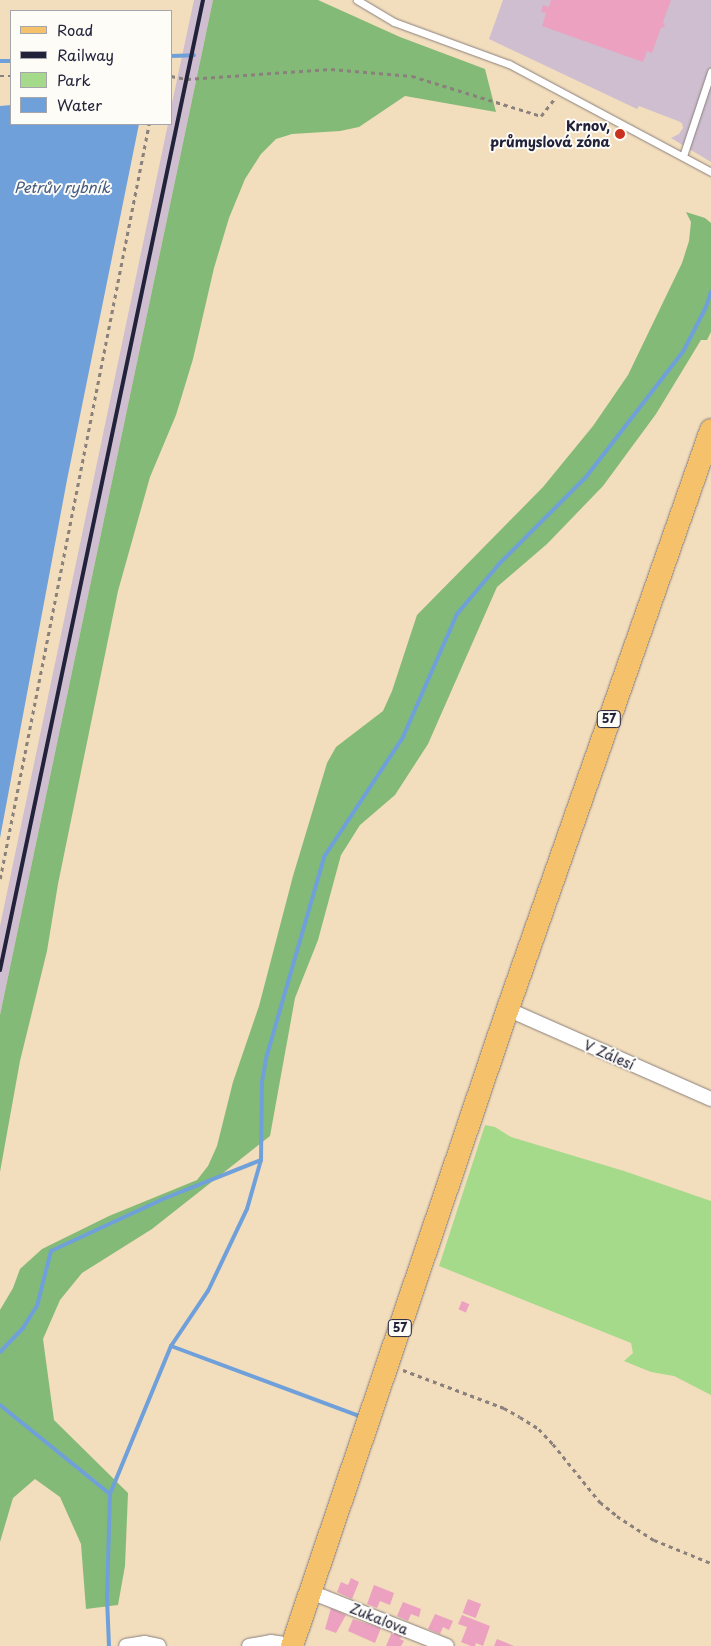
<!DOCTYPE html>
<meta charset="utf-8">
<style>
body{margin:0}
#map{position:relative;width:711px;height:1646px;overflow:hidden;background:#f2ddbd;font-family:"Playpen Sans",sans-serif}
div>[style]{position:absolute}
[style*='--x']{left:calc(var(--x)*1px);top:calc(var(--y)*1px);width:calc(var(--w)*1px);rotate:calc(var(--a)*1deg)}
.industrial>*{inset:0;background:#cebed0}
.green>*{inset:0;background:#a5da8b}
.forest>*{inset:0;background:#84ba77}
.water>*{inset:0;background:#6fa0da}
.stream>*{height:4px;margin:-2px;padding:0 2px;transform-origin:2px;border-radius:2px;background:#6fa0da}
.building>*{inset:0;background:#eca1c1;transform-origin:0 0}
.path>*{height:2.5px;margin-top:-1.25px;transform-origin:0;background:repeating-linear-gradient(90deg,#8a807c 0 4px,transparent 0 8px)}
.roads{filter:drop-shadow(0 0 1px #8a807c) drop-shadow(0 0 1px #8a807c)}
.lane>*{height:7px;margin:-3.5px;padding:0 3.5px;transform-origin:3.5px;border-radius:3.5px;background:#fff}
.street>*{height:14px;margin:-7px;padding:0 7px;transform-origin:7px;border-radius:7px;background:#fff}
.primary>*{height:22px;margin:-11px;padding:0 11px;transform-origin:11px;border-radius:11px;background:#f6c16b}
.rail>*{height:4px;margin:-2px;padding:0 2px;transform-origin:2px;border-radius:2px;background:#22223b}
.dots>*{width:14px;height:14px;translate:-50% -50%;box-sizing:border-box;border:2px solid #fdfcf7;border-radius:50%}
span{translate:-50% -50%;white-space:nowrap;text-align:center;line-height:1.15;-webkit-text-stroke:4px #fdfcf7;paint-order:stroke}
.shield-label span{padding:1px 4px;background:#fdfcf7;border:1px solid;border-radius:4px;-webkit-text-stroke-width:0}
.shield-label{font-size:12px;color:#22223b;font-weight:700}
.poi-label{font-size:14px;color:#22223b;font-weight:700}
.right{translate:-100% -50%;text-align:right}
.street-label{font-size:14px;color:#22223b}
.water-label{font-size:15px;color:#455b83;font-style:italic}
.legend{position:absolute;left:10px;top:10px;width:162px;height:115px;box-sizing:border-box;background:#fdfcf7;border:1px solid #a5a5ac;margin:0;padding:6px 9px;list-style:none;font-size:15px;color:#22223b}
.legend li{display:flex;align-items:center;gap:10px;height:25px}
.legend b{width:25px;border:1px solid #a5a5ac}
</style>
<div id="map">
<div class="industrial">
<i style="clip-path:polygon(194px 0,213px 0,0 1015px,0 926px,168px 124px,171px 124px,171px 108px)"></i>
<i style="clip-path:polygon(503px 0,711px 0,711px 162px,671px 138px,679px 134px,683px 128px,682px 123px,678px 121px,639px 106px,637px 109px,489px 39px)"></i>
</div>
<div class="green">
<i style="clip-path:polygon(485px 1125px,495px 1127px,511px 1137px,624px 1171px,711px 1201px,711px 1395px,674px 1376px,651px 1372px,624px 1361px,633px 1353px,631px 1343px,439px 1266px)"></i>
</div>
<div class="forest">
<i style="clip-path:polygon(213px 0,318px 0,400px 37px,485px 69px,496px 112px,405px 96px,359px 127px,340px 131px,292px 134px,276px 139px,261px 154px,245px 179px,229px 218px,214px 268px,193px 359px,176px 415px,150px 477px,118px 591px,58px 884px,47px 951px,20px 1061px,0 1172px,0 1015px)"></i>
<i style="clip-path:polygon(686px 212px,705px 218px,711px 223px,711px 332px,707px 340px,701px 340px,656px 414px,603px 486px,547px 544px,497px 587px,428px 744px,395px 795px,360px 825px,341px 855px,318px 940px,295px 998px,270px 1136px,152px 1229px,82px 1273px,60px 1300px,43px 1339px,54px 1420px,128px 1493px,125px 1566px,118px 1605px,86px 1609px,81px 1544px,60px 1497px,35px 1479px,13px 1498px,0 1542px,0 1310px,13px 1288px,20px 1269px,42px 1249px,109px 1216px,197px 1180px,208px 1166px,217px 1146px,233px 1082px,259px 1006px,293px 876px,327px 763px,336px 747px,383px 711px,392px 691px,417px 615px,543px 487px,593px 426px,628px 375px,682px 263px,689px 241px,691px 222px)"></i>
</div>
<div class="water">
<i style="clip-path:polygon(11px 105px,11px 124px,139px 124px,67px 480px,0 838px,0 106px)"></i>
</div>
<div class="stream">
<i style="--x:171;--y:56;--w:23;--a:-2"></i>
<i style="--x:0;--y:61;--w:11;--a:0"></i>
<i style="--x:171;--y:1346;--w:204;--a:20.4"></i>
<i style="--x:0;--y:1352;--w:33;--a:-46"></i>
<i style="--x:23;--y:1328;--w:26;--a:-58"></i>
<i style="--x:37;--y:1306;--w:57;--a:-75.7"></i>
<i style="--x:51;--y:1251;--w:123;--a:-24.9"></i>
<i style="--x:163;--y:1199;--w:105;--a:-21.7"></i>
<i style="--x:0;--y:1405;--w:141;--a:39"></i>
<i style="--x:109;--y:1646;--w:47;--a:-92.4"></i>
<i style="--x:107;--y:1599;--w:105;--a:-88.4"></i>
<i style="--x:110;--y:1494;--w:160;--a:-67.6"></i>
<i style="--x:171;--y:1346;--w:66;--a:-56.1"></i>
<i style="--x:208;--y:1291;--w:91;--a:-64.6"></i>
<i style="--x:247;--y:1209;--w:51;--a:-74.1"></i>
<i style="--x:261;--y:1160;--w:78;--a:-89.3"></i>
<i style="--x:262;--y:1082;--w:27;--a:-80"></i>
<i style="--x:267;--y:1055;--w:206;--a:-73.9"></i>
<i style="--x:324;--y:857;--w:144;--a:-56.6"></i>
<i style="--x:403;--y:737;--w:134;--a:-66.3"></i>
<i style="--x:457;--y:614;--w:67;--a:-49.9"></i>
<i style="--x:500;--y:563;--w:122;--a:-45"></i>
<i style="--x:586;--y:477;--w:160;--a:-52.3"></i>
<i style="--x:684;--y:350;--w:48;--a:-62.9"></i>
<i style="--x:706;--y:307;--w:16;--a:-72"></i>
</div>
<div class="building">
<i style="clip-path:polygon(551px 0,671px 0,663px 22px,665px 26px,661px 28px,652px 53px,647px 51px,643px 62px,542px 26px,546px 13px,541px 12px,543px 5px,549px 7px)"></i>
<i style="left:462px;top:1301px;width:8px;height:9px;rotate:23deg"></i>
<i style="clip-path:polygon(351px 1578px,359px 1582px,352px 1599px,337px 1592px,341px 1582px,348px 1585px)"></i>
<i style="clip-path:polygon(374px 1585px,394px 1593px,390px 1605px,380px 1601px,377px 1608px,367px 1604px)"></i>
<i style="left:468px;top:1599px;width:14px;height:15px;rotate:21deg"></i>
<i style="clip-path:polygon(403px 1602px,421px 1609px,419px 1617px,411px 1614px,408px 1621px,397px 1616px)"></i>
<i style="clip-path:polygon(331px 1608px,346px 1615px,336px 1633px,325px 1629px)"></i>
<i style="clip-path:polygon(435px 1614px,453px 1621px,449px 1630px,443px 1627px,440px 1634px,428px 1629px)"></i>
<i style="clip-path:polygon(462px 1615px,490px 1626px,483px 1646px,476px 1643px,475px 1646px,471px 1646px,461px 1642px,467px 1627px,458px 1624px)"></i>
<i style="clip-path:polygon(353px 1619px,381px 1628px,375px 1643px,348px 1631px)"></i>
<i style="clip-path:polygon(392px 1632px,402px 1636px,400px 1639px,404px 1641px,401px 1646px,386px 1646px)"></i>
<i style="clip-path:polygon(497px 1639px,514px 1646px,494px 1646px)"></i>
</div>
<div class="path">
<i style="--x:0;--y:76;--w:11;--a:0"></i>
<i style="--x:171;--y:76;--w:16;--a:11"></i>
<i style="--x:187;--y:79;--w:144;--a:-4"></i>
<i style="--x:331;--y:69;--w:81;--a:4.9"></i>
<i style="--x:412;--y:76;--w:135;--a:17.2"></i>
<i style="--x:541;--y:116;--w:23;--a:-52"></i>
<i style="--x:0;--y:879;--w:770;--a:-78.84"></i>
<i style="--x:403;--y:1370;--w:108;--a:20.6"></i>
<i style="--x:504;--y:1408;--w:18;--a:29"></i>
<i style="--x:520;--y:1417;--w:22;--a:32"></i>
<i style="--x:539;--y:1429;--w:21;--a:47"></i>
<i style="--x:553;--y:1444;--w:75;--a:51"></i>
<i style="--x:600;--y:1502;--w:22;--a:39"></i>
<i style="--x:617;--y:1516;--w:44;--a:33"></i>
<i style="--x:654;--y:1540;--w:61;--a:22"></i>
</div>
<div class="roads">
<div class="lane">
<i style="--x:357;--y:0;--w:43;--a:30.7"></i>
<i style="--x:394;--y:22;--w:122;--a:20.1"></i>
<i style="--x:509;--y:64;--w:229;--a:28.1"></i>
<i style="--x:683;--y:156;--w:89;--a:-71.6"></i>
</div>
<div class="street">
<i style="--x:507;--y:1009;--w:223;--a:23.8"></i>
<i style="--x:311;--y:1592;--w:146;--a:21.7"></i>
<i style="--x:126;--y:1646;--w:19;--a:-9"></i>
<i style="--x:145;--y:1643;--w:14;--a:12"></i>
<i style="--x:249;--y:1646;--w:22;--a:-10"></i>
<i style="--x:271;--y:1642;--w:22;--a:8"></i>
</div>
<div class="primary">
<i style="--x:292;--y:1646;--w:664;--a:-71.29"></i>
<i style="--x:505;--y:1017;--w:622;--a:-70.66"></i>
</div>
</div>
<div class="rail">
<i style="--x:0;--y:970;--w:991;--a:-78.18"></i>
</div>
<div class="dots">
<i style="left:620px;top:134px;background:#c8321e"></i>
</div>
<div class="shield-label">
<span style="left:609px;top:719px">57</span>
<span style="left:400px;top:1328px">57</span>
</div>
<div class="poi-label">
<span class="right" style="left:610px;top:134px">Krnov,<br>průmyslová zóna</span>
</div>
<div class="street-label">
<span style="left:609px;top:1055px;rotate:24deg">V Zálesí</span>
<span style="left:379px;top:1619px;rotate:22deg">Zukalova</span>
</div>
<div class="water-label">
<span style="left:62px;top:187px">Petrův rybník</span>
</div>
<ul class="legend">
<li><b style="height:6px;background:#f6c16b"></b>Road</li>
<li><b style="height:6px;background:#22223b"></b>Railway</li>
<li><b style="height:14px;background:#a5da8b"></b>Park</li>
<li><b style="height:14px;background:#6fa0da"></b>Water</li>
</ul>
</div>
